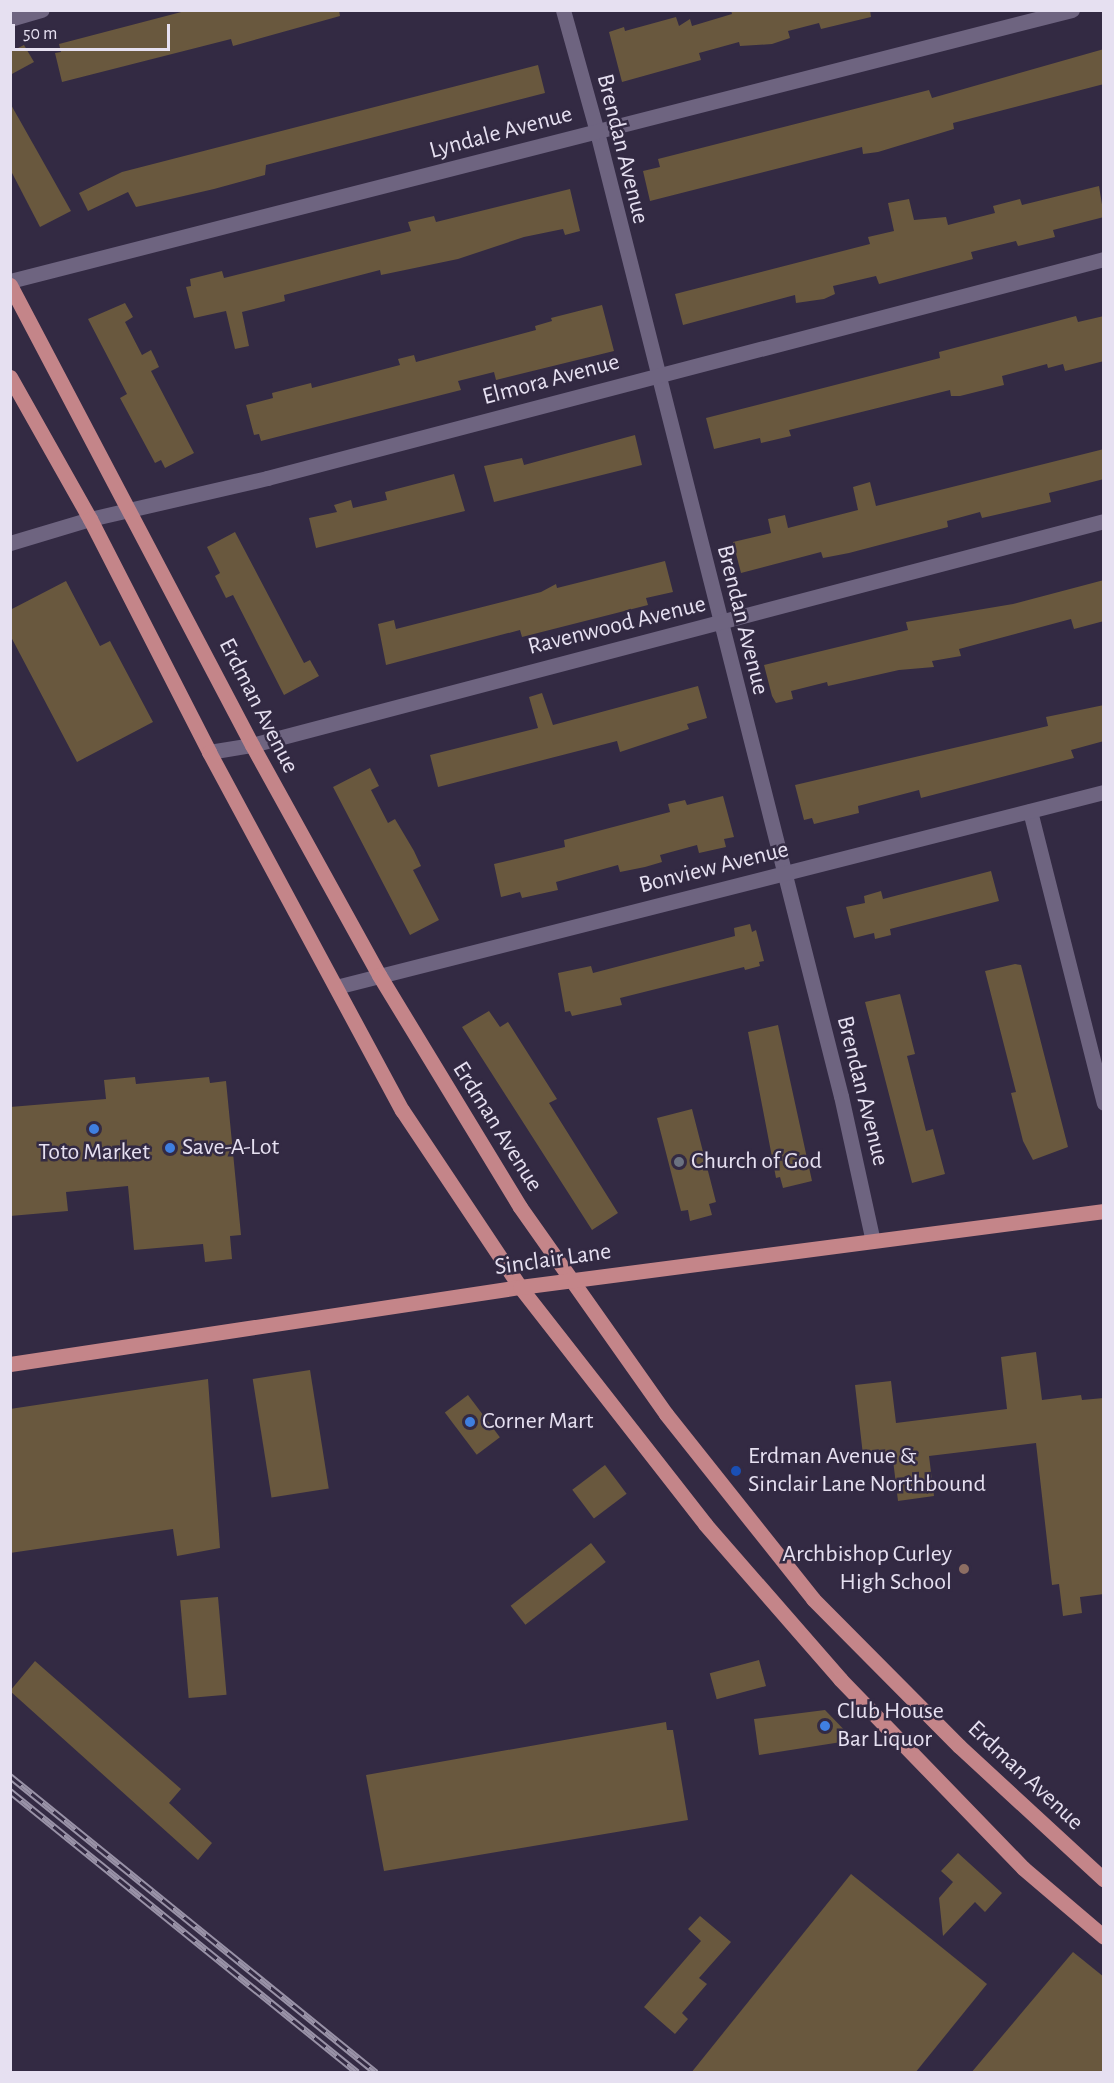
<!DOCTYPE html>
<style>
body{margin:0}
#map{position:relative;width:1114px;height:2083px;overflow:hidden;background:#332a43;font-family:"Alegreya Sans",sans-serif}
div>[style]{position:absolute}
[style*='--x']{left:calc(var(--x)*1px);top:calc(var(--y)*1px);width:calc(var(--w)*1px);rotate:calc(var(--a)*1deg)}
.building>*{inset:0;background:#69583e;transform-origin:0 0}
.minor>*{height:15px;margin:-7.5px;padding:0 7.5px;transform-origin:7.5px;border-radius:7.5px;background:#6e6480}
.major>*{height:15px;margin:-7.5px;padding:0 7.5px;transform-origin:7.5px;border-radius:7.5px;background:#c48589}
.rail>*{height:7px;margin-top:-3.5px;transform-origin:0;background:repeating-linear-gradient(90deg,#332a43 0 14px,#9992a7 0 28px);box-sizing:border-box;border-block:2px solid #9992a7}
.dots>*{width:16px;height:16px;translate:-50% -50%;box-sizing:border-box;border:3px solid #332a43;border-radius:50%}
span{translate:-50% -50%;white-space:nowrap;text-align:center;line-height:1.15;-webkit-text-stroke:5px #332a43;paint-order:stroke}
.street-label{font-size:24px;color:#e6e0f1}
.poi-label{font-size:24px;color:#e6e0f1}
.left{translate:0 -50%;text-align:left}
.right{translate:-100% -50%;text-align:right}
.frame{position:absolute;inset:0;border:12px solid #e6e0f1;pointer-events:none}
.scale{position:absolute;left:12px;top:24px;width:158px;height:27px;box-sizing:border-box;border:3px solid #e6e0f1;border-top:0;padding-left:8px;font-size:18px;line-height:21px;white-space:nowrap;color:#e6e0f1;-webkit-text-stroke:4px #332a43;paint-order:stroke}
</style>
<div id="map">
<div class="building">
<i style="clip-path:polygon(189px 10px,339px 10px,340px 16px,233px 46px,231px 39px,62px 82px,55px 53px,61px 52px,59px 44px)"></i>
<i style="clip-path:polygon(731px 10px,870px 10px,871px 17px,821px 29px,819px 23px,788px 31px,790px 38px,772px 44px,740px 46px,739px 42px,699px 53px,701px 60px,622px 82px,609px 32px,624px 27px,625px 31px,676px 17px,679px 26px,690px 19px,692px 26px,732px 14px)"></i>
<i style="clip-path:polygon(24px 45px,34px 62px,10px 75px,10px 52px)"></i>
<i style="clip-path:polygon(1104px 49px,1104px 84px,953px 123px,954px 129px,878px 152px,863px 154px,862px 147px,650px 201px,643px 171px,660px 167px,658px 159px,929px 90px,932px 98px)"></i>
<i style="clip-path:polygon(538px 65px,545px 93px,266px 165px,265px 175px,214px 189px,136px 207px,128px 192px,88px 211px,79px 193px,122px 172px)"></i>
<i style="clip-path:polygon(10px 103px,71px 211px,40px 227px,10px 169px)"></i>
<i style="clip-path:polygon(1099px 186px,1104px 217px,1053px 230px,1055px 237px,1018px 246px,1016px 241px,971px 252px,973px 259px,879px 284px,876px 276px,833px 286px,835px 294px,824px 299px,796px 303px,795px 295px,683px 325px,675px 294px,870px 244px,868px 237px,894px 231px,888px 203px,909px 199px,914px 220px,946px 217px,948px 225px,995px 213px,993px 206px,1020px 199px,1022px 205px)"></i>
<i style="clip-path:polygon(570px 189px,580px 231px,565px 235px,563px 229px,524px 237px,458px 259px,381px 275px,380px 270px,284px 295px,285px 301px,242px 312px,249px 346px,235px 349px,226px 311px,194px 318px,186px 287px,191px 286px,190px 279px,222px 271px,224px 278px,411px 231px,408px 222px,434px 216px,436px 222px)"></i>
<i style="clip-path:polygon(125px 303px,133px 317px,125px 322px,142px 355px,151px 350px,155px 358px,159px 367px,151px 371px,194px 453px,165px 468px,161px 460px,155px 463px,120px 398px,127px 394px,88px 319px)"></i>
<i style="clip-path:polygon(602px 305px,614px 351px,496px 380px,494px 372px,458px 381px,461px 390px,261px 441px,259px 434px,254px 435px,246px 405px,273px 398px,272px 393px,311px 383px,312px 388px,400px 365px,398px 359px,414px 355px,416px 362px,536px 330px,535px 326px,552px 321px,551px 318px)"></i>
<i style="clip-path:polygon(1076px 316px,1078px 322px,1104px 316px,1104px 361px,1065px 371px,1063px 364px,1048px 368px,1047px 364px,1002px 376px,1004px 385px,960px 396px,951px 396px,950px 390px,789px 430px,791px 436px,761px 443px,760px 438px,714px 449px,706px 418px,940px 358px,939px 352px)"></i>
<i style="clip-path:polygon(635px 435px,642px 465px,494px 502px,484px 466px,522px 458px,524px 465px)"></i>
<i style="clip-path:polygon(1104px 449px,1104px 479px,1049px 493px,1051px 502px,982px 518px,980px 512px,947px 521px,948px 527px,849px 553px,823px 558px,821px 552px,741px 573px,733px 542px,771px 533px,768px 519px,785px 515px,788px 528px,858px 510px,853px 487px,870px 482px,876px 506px)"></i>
<i style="clip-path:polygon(454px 474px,465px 511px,316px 548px,309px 518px,337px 512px,334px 505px,351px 500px,353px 508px,387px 500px,385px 492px)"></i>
<i style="clip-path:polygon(235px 532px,304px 663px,310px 660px,319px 676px,284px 695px,233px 595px,226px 598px,215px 576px,220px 573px,207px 547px)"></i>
<i style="clip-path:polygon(665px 561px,673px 592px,646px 598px,648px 605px,522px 637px,520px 630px,386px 665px,378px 624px,394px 620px,396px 629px,541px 592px,556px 584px,557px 588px)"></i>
<i style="clip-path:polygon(1104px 580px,1104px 621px,1074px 629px,1071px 619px,959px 649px,961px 656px,932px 661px,934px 667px,899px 670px,828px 686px,827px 682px,791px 691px,793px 699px,776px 703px,772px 696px,764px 665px,908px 630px,906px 622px,1013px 604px)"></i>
<i style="clip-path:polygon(66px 581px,100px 646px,110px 641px,153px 722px,77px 762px,10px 635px,10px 610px)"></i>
<i style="clip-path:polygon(698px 686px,707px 718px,687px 724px,689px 729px,620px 752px,617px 741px,438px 787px,430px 755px,538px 728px,529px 697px,542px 693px,553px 725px)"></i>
<i style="clip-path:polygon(1104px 705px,1104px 741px,1071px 750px,1074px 758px,921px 798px,919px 790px,858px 806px,859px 813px,814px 824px,812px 818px,804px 820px,795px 785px,1048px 726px,1046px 717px)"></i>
<i style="clip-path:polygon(370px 768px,379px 786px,371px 790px,388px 823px,395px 819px,414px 851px,421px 866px,413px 870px,439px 920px,410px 935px,333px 787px)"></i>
<i style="clip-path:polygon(723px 796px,734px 837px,724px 839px,726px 847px,699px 853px,697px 845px,660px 855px,662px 862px,645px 867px,620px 872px,618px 865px,556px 882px,558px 890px,522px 898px,520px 892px,501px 897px,494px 864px,565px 847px,564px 840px,670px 812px,668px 804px,685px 800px,687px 805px)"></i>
<i style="clip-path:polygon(991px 871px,999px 901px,890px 929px,891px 935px,875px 939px,874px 933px,854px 938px,846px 907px,865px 903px,864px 896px,881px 891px,883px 899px)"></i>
<i style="clip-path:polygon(750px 924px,752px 932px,756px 930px,764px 961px,759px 962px,760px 966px,745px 970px,744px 967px,620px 998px,622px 1005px,572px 1016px,570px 1011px,565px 1012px,558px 973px,591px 966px,593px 973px,666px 954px,735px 936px,734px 928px)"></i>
<i style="clip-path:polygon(1015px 964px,1021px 965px,1068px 1147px,1033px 1160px,1023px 1141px,1011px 1093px,1016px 1092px,985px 971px)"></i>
<i style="clip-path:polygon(900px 994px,915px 1054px,907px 1056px,926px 1131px,933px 1129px,945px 1174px,912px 1183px,865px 1002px)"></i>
<i style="clip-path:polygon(489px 1011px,500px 1027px,508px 1022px,557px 1099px,549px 1103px,618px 1213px,592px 1230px,462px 1027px)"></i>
<i style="clip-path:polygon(778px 1025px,812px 1181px,783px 1188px,780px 1177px,776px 1178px,748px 1032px)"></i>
<i style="clip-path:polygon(135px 1077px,136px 1084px,209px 1077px,210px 1083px,226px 1081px,241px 1235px,230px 1236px,232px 1259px,205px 1262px,203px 1244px,134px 1250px,128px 1186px,66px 1192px,68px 1211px,10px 1216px,10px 1107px,106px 1099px,104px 1080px)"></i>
<i style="clip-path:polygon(692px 1109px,716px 1202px,709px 1204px,712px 1215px,690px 1221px,688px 1210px,681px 1211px,657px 1118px)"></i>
<i style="clip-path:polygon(1036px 1352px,1042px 1400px,1081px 1395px,1082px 1400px,1104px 1398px,1104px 1594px,1080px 1597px,1082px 1613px,1063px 1616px,1059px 1584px,1052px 1585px,1036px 1443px,929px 1456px,934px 1496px,898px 1501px,893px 1460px,864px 1464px,855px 1385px,891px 1381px,896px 1423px,1007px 1409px,1001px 1357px)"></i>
<i style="left:310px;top:1370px;width:120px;height:58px;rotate:81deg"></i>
<i style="clip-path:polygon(208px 1379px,220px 1548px,177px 1556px,173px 1529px,10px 1553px,10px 1409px)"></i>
<i style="left:468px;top:1395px;width:53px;height:29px;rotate:53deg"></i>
<i style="left:605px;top:1465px;width:36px;height:41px;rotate:53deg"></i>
<i style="left:591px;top:1543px;width:24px;height:102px;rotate:52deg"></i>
<i style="left:218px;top:1597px;width:98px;height:38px;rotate:85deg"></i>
<i style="left:759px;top:1660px;width:27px;height:51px;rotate:75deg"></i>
<i style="clip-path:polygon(35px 1661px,181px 1789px,169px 1803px,212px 1843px,198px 1860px,10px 1691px)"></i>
<i style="clip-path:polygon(825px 1710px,854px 1740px,759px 1755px,754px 1719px)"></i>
<i style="clip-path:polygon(666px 1722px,667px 1730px,673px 1730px,688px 1820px,384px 1871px,366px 1775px)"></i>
<i style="clip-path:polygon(958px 1853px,1002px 1893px,985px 1912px,975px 1902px,943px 1936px,939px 1898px,953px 1882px,941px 1871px)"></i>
<i style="clip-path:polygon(851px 1874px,987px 1984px,915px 2073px,691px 2073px)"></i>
<i style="clip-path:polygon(700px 1916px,731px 1942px,699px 1978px,707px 1984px,682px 2013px,688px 2019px,675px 2034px,644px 2007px,701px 1941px,688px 1929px)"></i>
<i style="clip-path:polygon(1073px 1952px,1104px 1977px,1104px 2073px,971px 2073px)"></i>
</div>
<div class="minor">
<i style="--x:563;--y:10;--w:127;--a:74.4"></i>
<i style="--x:597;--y:132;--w:994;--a:75.8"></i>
<i style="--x:841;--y:1096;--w:148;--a:77.6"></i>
<i style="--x:10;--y:19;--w:33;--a:-16"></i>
<i style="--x:10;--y:281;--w:1096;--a:-14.32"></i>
<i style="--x:10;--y:543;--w:84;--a:-16.7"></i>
<i style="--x:90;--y:519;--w:182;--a:-13"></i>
<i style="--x:267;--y:478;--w:865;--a:-14.66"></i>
<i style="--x:209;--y:752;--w:44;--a:-9.2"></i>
<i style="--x:252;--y:745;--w:881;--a:-14.73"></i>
<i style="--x:1030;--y:811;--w:301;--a:75.8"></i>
<i style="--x:336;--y:987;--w:792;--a:-14.25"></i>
</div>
<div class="major">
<i style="--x:10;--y:285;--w:520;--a:62.25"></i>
<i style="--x:252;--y:745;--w:263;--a:61.1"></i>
<i style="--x:379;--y:975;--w:271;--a:58.7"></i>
<i style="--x:520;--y:1207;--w:253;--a:54.8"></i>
<i style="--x:666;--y:1414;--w:236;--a:51.5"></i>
<i style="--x:813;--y:1599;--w:207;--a:45.2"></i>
<i style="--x:959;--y:1746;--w:197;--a:42.7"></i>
<i style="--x:10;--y:377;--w:163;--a:60.6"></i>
<i style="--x:90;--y:519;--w:262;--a:62.9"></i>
<i style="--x:209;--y:752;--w:407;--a:61.7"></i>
<i style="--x:402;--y:1110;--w:213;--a:56.3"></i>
<i style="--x:520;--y:1287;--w:301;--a:52"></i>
<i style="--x:705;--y:1524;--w:206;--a:48.9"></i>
<i style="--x:840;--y:1679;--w:263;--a:45.9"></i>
<i style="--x:1023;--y:1868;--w:106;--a:40.4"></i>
<i style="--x:10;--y:1364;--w:516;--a:-8.59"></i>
<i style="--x:520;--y:1287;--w:589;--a:-7.41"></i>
</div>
<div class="rail">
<i style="--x:10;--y:1776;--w:471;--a:39"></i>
<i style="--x:10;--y:1791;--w:447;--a:39"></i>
</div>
<div class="dots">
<i style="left:94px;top:1129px;background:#3f7fe0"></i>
<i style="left:170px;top:1148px;background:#3f7fe0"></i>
<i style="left:679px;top:1162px;background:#6b7280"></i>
<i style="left:470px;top:1422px;background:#3f7fe0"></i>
<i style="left:736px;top:1471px;background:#1a4fb4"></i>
<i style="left:964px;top:1569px;background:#8d6e63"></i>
<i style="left:825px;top:1726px;background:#3f7fe0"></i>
</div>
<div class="street-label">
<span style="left:501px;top:133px;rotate:-15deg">Lyndale Avenue</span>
<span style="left:622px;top:149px;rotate:76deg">Brendan Avenue</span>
<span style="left:551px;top:380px;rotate:-15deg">Elmora Avenue</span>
<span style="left:742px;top:620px;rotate:76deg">Brendan Avenue</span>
<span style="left:617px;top:626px;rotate:-14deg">Ravenwood Avenue</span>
<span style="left:258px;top:706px;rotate:63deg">Erdman Avenue</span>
<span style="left:714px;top:868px;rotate:-14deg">Bonview Avenue</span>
<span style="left:862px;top:1091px;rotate:76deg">Brendan Avenue</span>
<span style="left:497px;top:1127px;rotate:58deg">Erdman Avenue</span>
<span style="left:553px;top:1260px;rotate:-8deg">Sinclair Lane</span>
<span style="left:1025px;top:1776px;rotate:43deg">Erdman Avenue</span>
</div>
<div class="poi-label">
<span class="left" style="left:182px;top:1148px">Save-A-Lot</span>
<span style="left:94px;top:1153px">Toto Market</span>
<span class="left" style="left:691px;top:1162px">Church of God</span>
<span class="left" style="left:482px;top:1422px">Corner Mart</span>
<span class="left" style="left:748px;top:1471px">Erdman Avenue &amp;<br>Sinclair Lane Northbound</span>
<span class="right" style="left:952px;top:1569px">Archbishop Curley<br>High School</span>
<span class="left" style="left:837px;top:1726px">Club House<br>Bar Liquor</span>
</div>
<div class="frame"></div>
<div class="scale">50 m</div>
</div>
